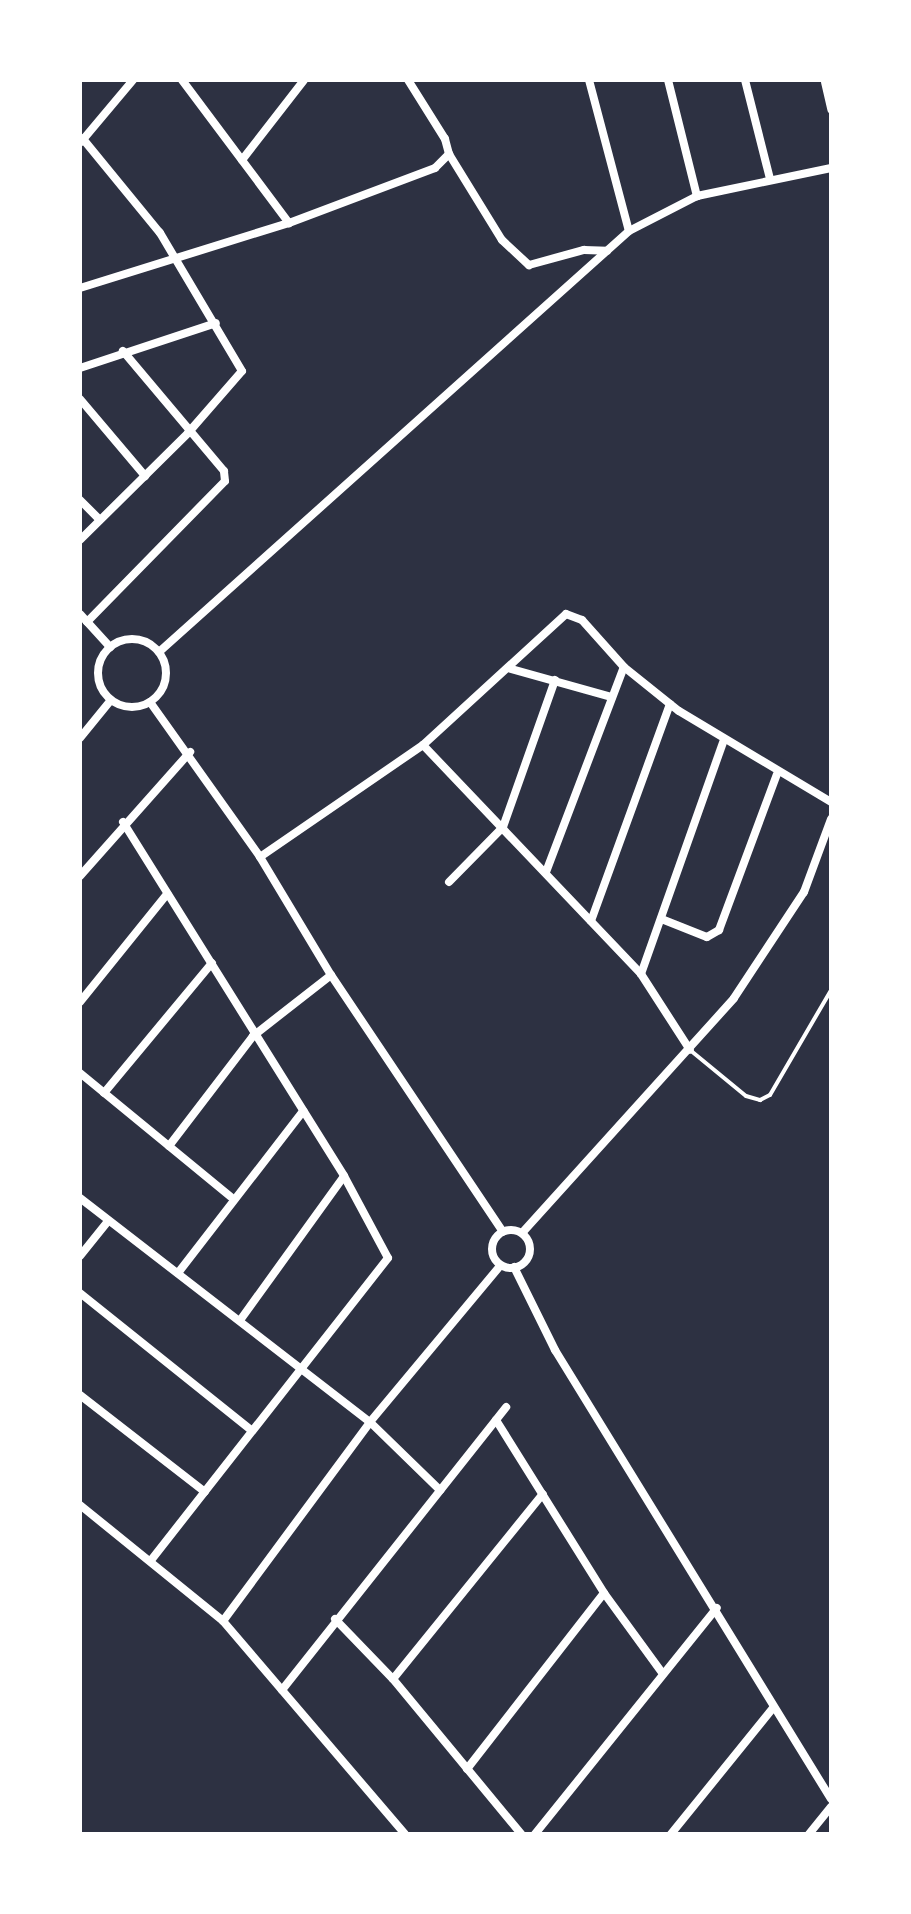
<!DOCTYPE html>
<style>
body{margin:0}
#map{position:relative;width:911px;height:1914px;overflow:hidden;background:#2d3142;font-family:"Roboto Condensed",sans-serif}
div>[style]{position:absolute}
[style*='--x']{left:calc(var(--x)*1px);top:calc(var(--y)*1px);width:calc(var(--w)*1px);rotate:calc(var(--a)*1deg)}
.service>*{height:4px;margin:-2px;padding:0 2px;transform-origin:2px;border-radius:2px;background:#fff}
.minor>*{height:8px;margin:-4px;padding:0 4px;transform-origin:4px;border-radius:4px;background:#fff}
.minor>.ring{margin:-4px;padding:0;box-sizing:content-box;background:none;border:8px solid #fff;border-radius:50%}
span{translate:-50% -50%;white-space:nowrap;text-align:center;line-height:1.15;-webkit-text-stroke:8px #fff;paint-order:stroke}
.frame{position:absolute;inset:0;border:82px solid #fff;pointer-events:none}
</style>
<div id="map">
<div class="service">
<i style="--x:690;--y:1050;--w:72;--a:39.4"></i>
<i style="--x:746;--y:1096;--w:15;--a:16"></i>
<i style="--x:760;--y:1100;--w:11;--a:-27"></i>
<i style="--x:770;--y:1095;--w:121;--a:-59.8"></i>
</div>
<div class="minor">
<i style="--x:182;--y:80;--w:179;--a:53.2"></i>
<i style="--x:589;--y:80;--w:156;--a:75.2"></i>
<i style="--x:668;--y:80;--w:120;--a:76"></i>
<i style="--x:745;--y:80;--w:102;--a:75.8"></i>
<i style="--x:825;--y:82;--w:28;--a:77"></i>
<i style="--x:81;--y:142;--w:81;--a:-50"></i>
<i style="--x:449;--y:154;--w:101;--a:58.4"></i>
<i style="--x:502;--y:240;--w:37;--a:43"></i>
<i style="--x:529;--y:265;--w:57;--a:-15.3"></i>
<i style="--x:584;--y:250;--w:23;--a:2"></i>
<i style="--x:242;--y:160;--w:101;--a:-52.2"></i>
<i style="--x:80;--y:288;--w:219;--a:-17.3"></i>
<i style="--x:289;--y:223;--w:156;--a:-20.6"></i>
<i style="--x:435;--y:168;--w:20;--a:-45"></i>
<i style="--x:449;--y:154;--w:16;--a:-105"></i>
<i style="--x:445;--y:139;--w:70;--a:-122.1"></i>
<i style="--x:80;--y:368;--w:143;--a:-18.3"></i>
<i style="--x:80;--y:399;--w:101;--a:49.8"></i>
<i style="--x:80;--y:500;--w:28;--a:45"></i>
<i style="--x:80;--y:540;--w:152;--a:-44.7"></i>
<i style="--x:188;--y:433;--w:82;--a:-48.9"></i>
<i style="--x:242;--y:371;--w:161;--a:-120.7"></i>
<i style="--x:160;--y:233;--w:122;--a:-129.3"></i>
<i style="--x:80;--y:614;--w:45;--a:47.7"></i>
<i style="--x:87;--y:622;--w:197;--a:-45.6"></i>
<i style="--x:225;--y:481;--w:10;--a:-96"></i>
<i style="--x:224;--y:471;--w:157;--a:-130.1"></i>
<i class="ring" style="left:98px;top:639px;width:60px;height:60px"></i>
<i style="--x:159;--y:652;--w:631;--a:-41.85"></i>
<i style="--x:629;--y:231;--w:76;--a:-27.2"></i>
<i style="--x:697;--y:196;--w:137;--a:-11.8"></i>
<i style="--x:508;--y:668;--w:107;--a:15.7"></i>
<i style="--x:150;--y:702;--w:190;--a:54.6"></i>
<i style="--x:260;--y:857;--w:138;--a:59"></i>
<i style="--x:331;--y:975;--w:309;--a:56.2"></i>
<i style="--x:80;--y:738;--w:49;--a:-50.8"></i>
<i style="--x:423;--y:745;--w:316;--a:46.4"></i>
<i style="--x:641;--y:974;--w:90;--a:57.2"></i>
<i style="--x:123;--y:822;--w:417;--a:58"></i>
<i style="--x:344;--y:1176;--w:93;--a:61.8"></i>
<i style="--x:388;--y:1258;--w:385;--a:128.1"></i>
<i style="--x:260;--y:857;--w:198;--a:-34.5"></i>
<i style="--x:423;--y:745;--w:194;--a:-42.5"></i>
<i style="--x:566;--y:614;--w:17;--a:21"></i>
<i style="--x:582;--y:620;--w:63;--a:48.2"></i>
<i style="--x:624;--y:667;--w:70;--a:38.7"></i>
<i style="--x:679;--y:711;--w:177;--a:30.9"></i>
<i style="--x:546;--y:872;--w:219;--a:-69.2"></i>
<i style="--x:80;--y:876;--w:166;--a:-48.4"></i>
<i style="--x:449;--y:882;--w:77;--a:-45.5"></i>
<i style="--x:503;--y:827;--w:156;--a:-70.5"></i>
<i style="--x:664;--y:920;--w:46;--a:21.6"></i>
<i style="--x:707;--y:937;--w:14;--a:-30"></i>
<i style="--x:719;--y:930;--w:166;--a:-69.6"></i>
<i style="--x:591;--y:921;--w:231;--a:-70"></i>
<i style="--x:641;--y:974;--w:246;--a:-70.5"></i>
<i style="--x:80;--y:1002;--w:139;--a:-51.1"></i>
<i style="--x:80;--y:1073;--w:195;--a:39.4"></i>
<i style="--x:104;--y:1093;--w:169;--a:-50.3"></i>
<i style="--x:169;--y:1146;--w:138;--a:-52.6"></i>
<i style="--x:253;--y:1036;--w:99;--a:-38"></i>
<i style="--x:80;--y:1198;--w:366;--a:37.7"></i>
<i style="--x:370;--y:1422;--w:98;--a:44.2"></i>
<i class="ring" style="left:492px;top:1230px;width:30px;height:30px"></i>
<i style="--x:522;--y:1233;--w:316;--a:-47.9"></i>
<i style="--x:734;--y:998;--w:127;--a:-56.6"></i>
<i style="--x:804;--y:892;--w:78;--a:-69.7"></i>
<i style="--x:80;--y:1256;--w:45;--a:-51.3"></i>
<i style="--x:514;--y:1267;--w:93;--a:63.7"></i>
<i style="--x:555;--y:1350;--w:527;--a:58.42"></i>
<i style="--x:178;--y:1273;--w:205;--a:-52.3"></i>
<i style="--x:80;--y:1293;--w:219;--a:38.7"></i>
<i style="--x:241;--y:1319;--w:176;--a:-54.2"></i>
<i style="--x:80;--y:1395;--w:158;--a:37.8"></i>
<i style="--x:496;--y:1420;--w:204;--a:58"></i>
<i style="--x:604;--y:1593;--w:100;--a:53.9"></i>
<i style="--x:80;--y:1505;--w:184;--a:39"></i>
<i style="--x:223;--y:1621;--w:280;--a:49.5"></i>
<i style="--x:335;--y:1619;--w:83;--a:46"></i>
<i style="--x:393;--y:1679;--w:201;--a:50.4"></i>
<i style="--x:223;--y:1621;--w:247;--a:-53.5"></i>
<i style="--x:370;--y:1422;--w:204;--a:-50.2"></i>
<i style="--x:393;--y:1679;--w:238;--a:-51"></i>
<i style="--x:282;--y:1690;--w:361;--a:-51.6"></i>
<i style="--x:467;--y:1769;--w:223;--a:-52.1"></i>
<i style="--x:535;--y:1834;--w:290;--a:-51.2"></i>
<i style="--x:671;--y:1834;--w:162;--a:-51"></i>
<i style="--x:809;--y:1834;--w:35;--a:-51"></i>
</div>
<div class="frame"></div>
</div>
